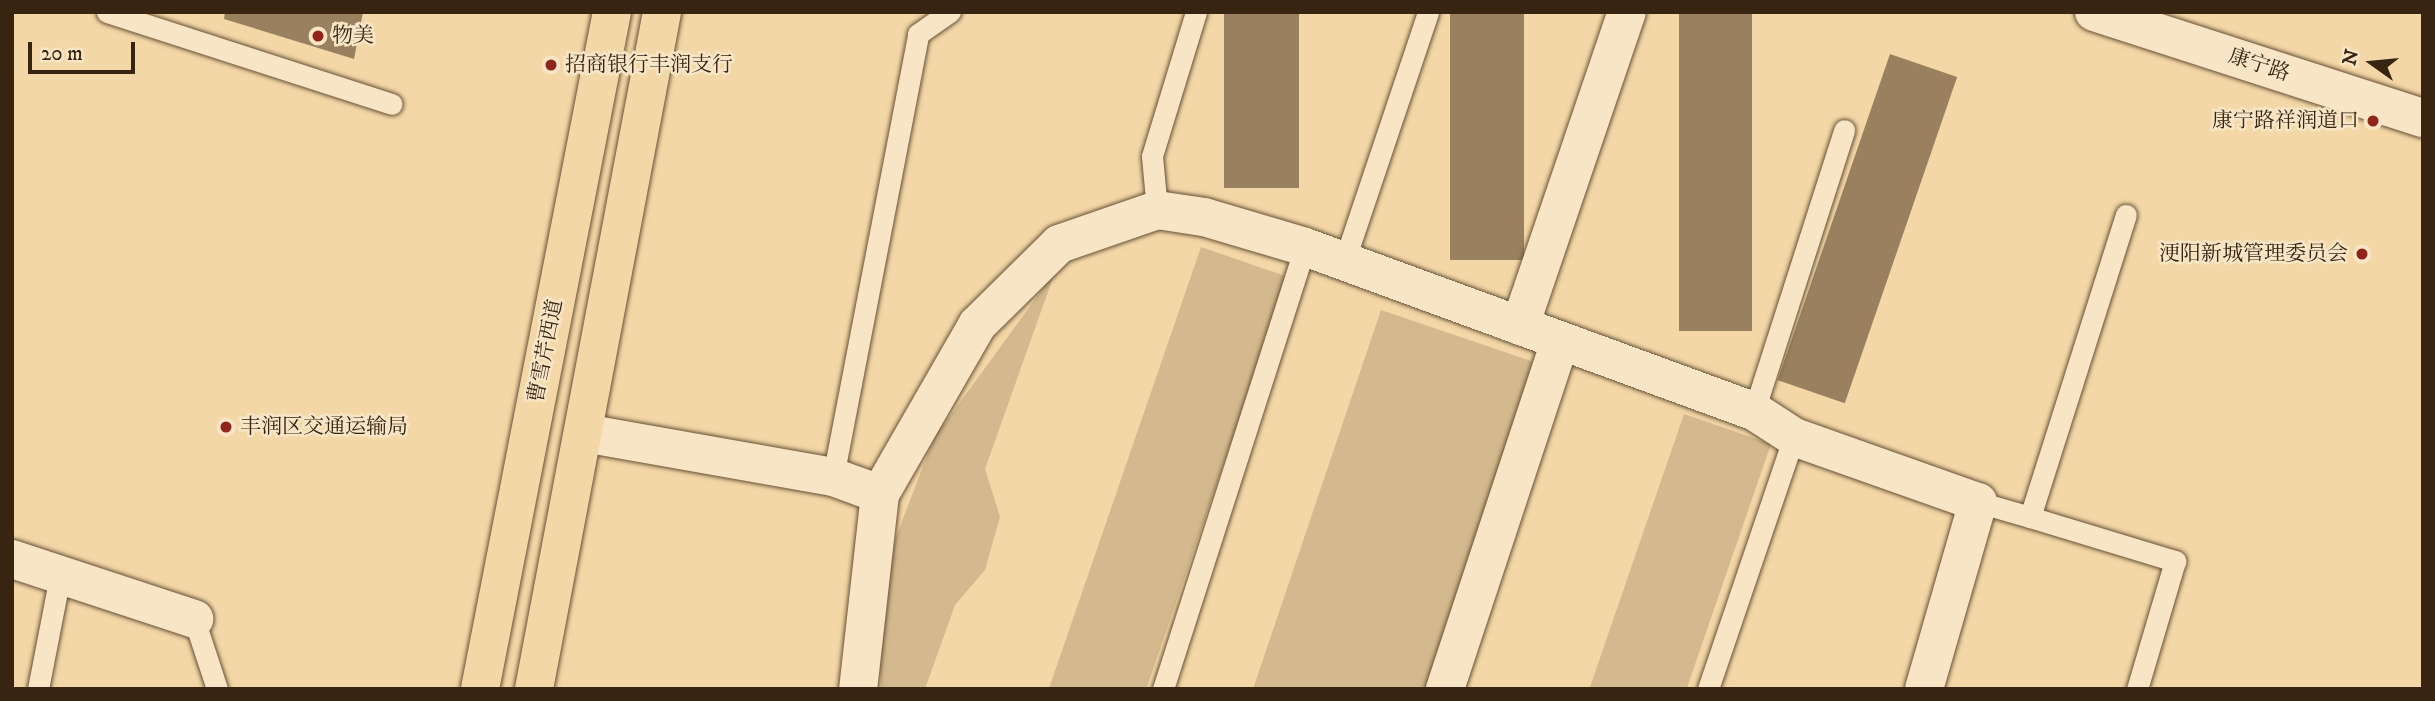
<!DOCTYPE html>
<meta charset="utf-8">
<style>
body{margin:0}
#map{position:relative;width:2435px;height:701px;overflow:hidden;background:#f4d7a7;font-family:"IM FELL DW Pica","Noto Serif SC",serif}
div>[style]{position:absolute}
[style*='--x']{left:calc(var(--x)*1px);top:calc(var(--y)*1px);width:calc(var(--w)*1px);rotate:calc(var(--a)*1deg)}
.green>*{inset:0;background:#d4b98e;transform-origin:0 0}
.building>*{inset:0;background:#99815f;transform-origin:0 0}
.roads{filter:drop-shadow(0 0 2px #665136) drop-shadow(0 0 2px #665136)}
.lane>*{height:21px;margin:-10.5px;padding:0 10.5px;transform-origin:10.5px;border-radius:10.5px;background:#f8e5c6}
.street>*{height:38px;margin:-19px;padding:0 19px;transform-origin:19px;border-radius:19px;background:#f8e5c6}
.secondary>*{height:38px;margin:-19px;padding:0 19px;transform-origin:19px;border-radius:19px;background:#f8e5c6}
.primary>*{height:38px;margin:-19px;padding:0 19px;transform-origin:19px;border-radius:19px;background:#f4d7a7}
.dots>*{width:19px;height:19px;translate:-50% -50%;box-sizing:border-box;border:4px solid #f8e5c6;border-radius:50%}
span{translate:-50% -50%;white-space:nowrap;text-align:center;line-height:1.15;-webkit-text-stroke:5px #f8e5c6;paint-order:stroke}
.poi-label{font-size:21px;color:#372411}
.left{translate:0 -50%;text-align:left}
.right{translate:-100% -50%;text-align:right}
.street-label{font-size:21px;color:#372411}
.frame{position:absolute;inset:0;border:14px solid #372411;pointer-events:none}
.north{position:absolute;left:2337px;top:28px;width:70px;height:70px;-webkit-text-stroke:5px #f8e5c6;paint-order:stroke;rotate:285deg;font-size:19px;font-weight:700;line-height:28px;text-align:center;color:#372411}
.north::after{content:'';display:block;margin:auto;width:24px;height:32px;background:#372411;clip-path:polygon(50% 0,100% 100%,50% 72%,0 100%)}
.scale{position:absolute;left:28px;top:42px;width:107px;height:32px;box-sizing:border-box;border:4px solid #372411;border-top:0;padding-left:9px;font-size:21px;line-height:24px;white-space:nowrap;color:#372411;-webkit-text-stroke:5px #f8e5c6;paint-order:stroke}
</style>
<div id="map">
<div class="green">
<i style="left:1201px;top:247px;width:92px;height:467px;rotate:19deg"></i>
<i style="clip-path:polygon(1055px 272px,985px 469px,1000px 517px,985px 570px,955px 605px,925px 689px,881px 689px,878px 622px,896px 537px,934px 438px)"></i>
<i style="clip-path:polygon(1381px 310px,1543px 365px,1434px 689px,1253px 689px)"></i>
<i style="left:1684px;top:414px;width:92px;height:291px;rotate:19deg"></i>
</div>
<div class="building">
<i style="clip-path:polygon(225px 12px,363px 12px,354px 59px,224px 19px)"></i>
<i style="left:1224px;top:12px;width:75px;height:176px"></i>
<i style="left:1450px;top:12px;width:74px;height:248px"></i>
<i style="left:1679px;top:12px;width:73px;height:319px"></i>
<i style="left:1890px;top:54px;width:71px;height:345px;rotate:19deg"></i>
</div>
<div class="roads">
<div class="lane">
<i style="--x:107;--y:12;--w:299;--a:17.9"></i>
<i style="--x:1157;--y:210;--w:54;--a:-95.3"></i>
<i style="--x:1152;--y:156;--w:151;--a:-73"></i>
<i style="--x:1344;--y:262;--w:264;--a:-71.4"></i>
<i style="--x:1754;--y:411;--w:295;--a:-72.2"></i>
<i style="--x:833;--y:477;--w:451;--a:-79.1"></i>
<i style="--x:918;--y:34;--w:39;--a:-35"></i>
<i style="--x:1978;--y:502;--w:54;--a:16.1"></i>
<i style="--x:2030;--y:517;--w:317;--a:-72.4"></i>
<i style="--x:2030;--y:517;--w:152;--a:16.9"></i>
<i style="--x:2175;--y:561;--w:134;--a:106.5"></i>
<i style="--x:194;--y:619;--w:74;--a:71.8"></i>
<i style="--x:38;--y:689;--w:115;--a:-79"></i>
<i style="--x:1163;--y:689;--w:464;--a:-72.2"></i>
<i style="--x:1708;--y:689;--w:266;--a:-71.2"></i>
</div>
<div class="street">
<i style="--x:1520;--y:326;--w:332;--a:-71.2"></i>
<i style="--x:584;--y:433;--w:253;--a:10"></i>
<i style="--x:833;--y:477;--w:50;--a:19.9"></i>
<i style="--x:880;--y:494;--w:196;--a:96.4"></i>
<i style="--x:880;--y:494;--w:195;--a:-60.1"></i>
<i style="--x:977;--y:325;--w:115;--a:-44.6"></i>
<i style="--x:1059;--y:244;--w:104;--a:-19.1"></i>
<i style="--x:1157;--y:210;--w:48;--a:8.5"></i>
<i style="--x:1204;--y:217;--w:105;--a:16.5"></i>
<i style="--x:1305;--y:247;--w:478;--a:20.1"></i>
<i style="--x:1754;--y:411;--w:48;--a:33"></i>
<i style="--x:1794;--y:437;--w:195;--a:19.5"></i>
<i style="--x:1978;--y:502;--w:195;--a:106.1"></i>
<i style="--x:12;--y:559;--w:192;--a:18.2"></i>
<i style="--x:1445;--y:689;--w:366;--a:-71.7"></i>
</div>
<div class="secondary">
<i style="--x:2094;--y:12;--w:346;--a:17.9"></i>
</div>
<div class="primary">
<i style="--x:480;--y:689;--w:690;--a:-78.97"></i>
<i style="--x:534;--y:689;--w:689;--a:-79.29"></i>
</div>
</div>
<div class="dots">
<i style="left:318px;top:36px;background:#8f2418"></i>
<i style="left:551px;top:65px;background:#8f2418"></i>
<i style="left:2373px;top:121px;background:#8f2418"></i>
<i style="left:2362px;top:254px;background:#8f2418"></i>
<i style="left:226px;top:427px;background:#8f2418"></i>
</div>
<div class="poi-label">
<span class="left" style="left:332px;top:36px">物美</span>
<span class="left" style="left:565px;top:65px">招商银行丰润支行</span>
<span class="right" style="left:2359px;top:121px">康宁路祥润道口</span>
<span class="right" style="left:2348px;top:254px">浭阳新城管理委员会</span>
<span class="left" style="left:240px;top:427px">丰润区交通运输局</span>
</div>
<div class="street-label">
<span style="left:2259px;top:65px;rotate:18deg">康宁路</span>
<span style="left:546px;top:351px;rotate:-79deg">曹雪芹西道</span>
</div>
<div class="frame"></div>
<div class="north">N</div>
<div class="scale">20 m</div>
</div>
